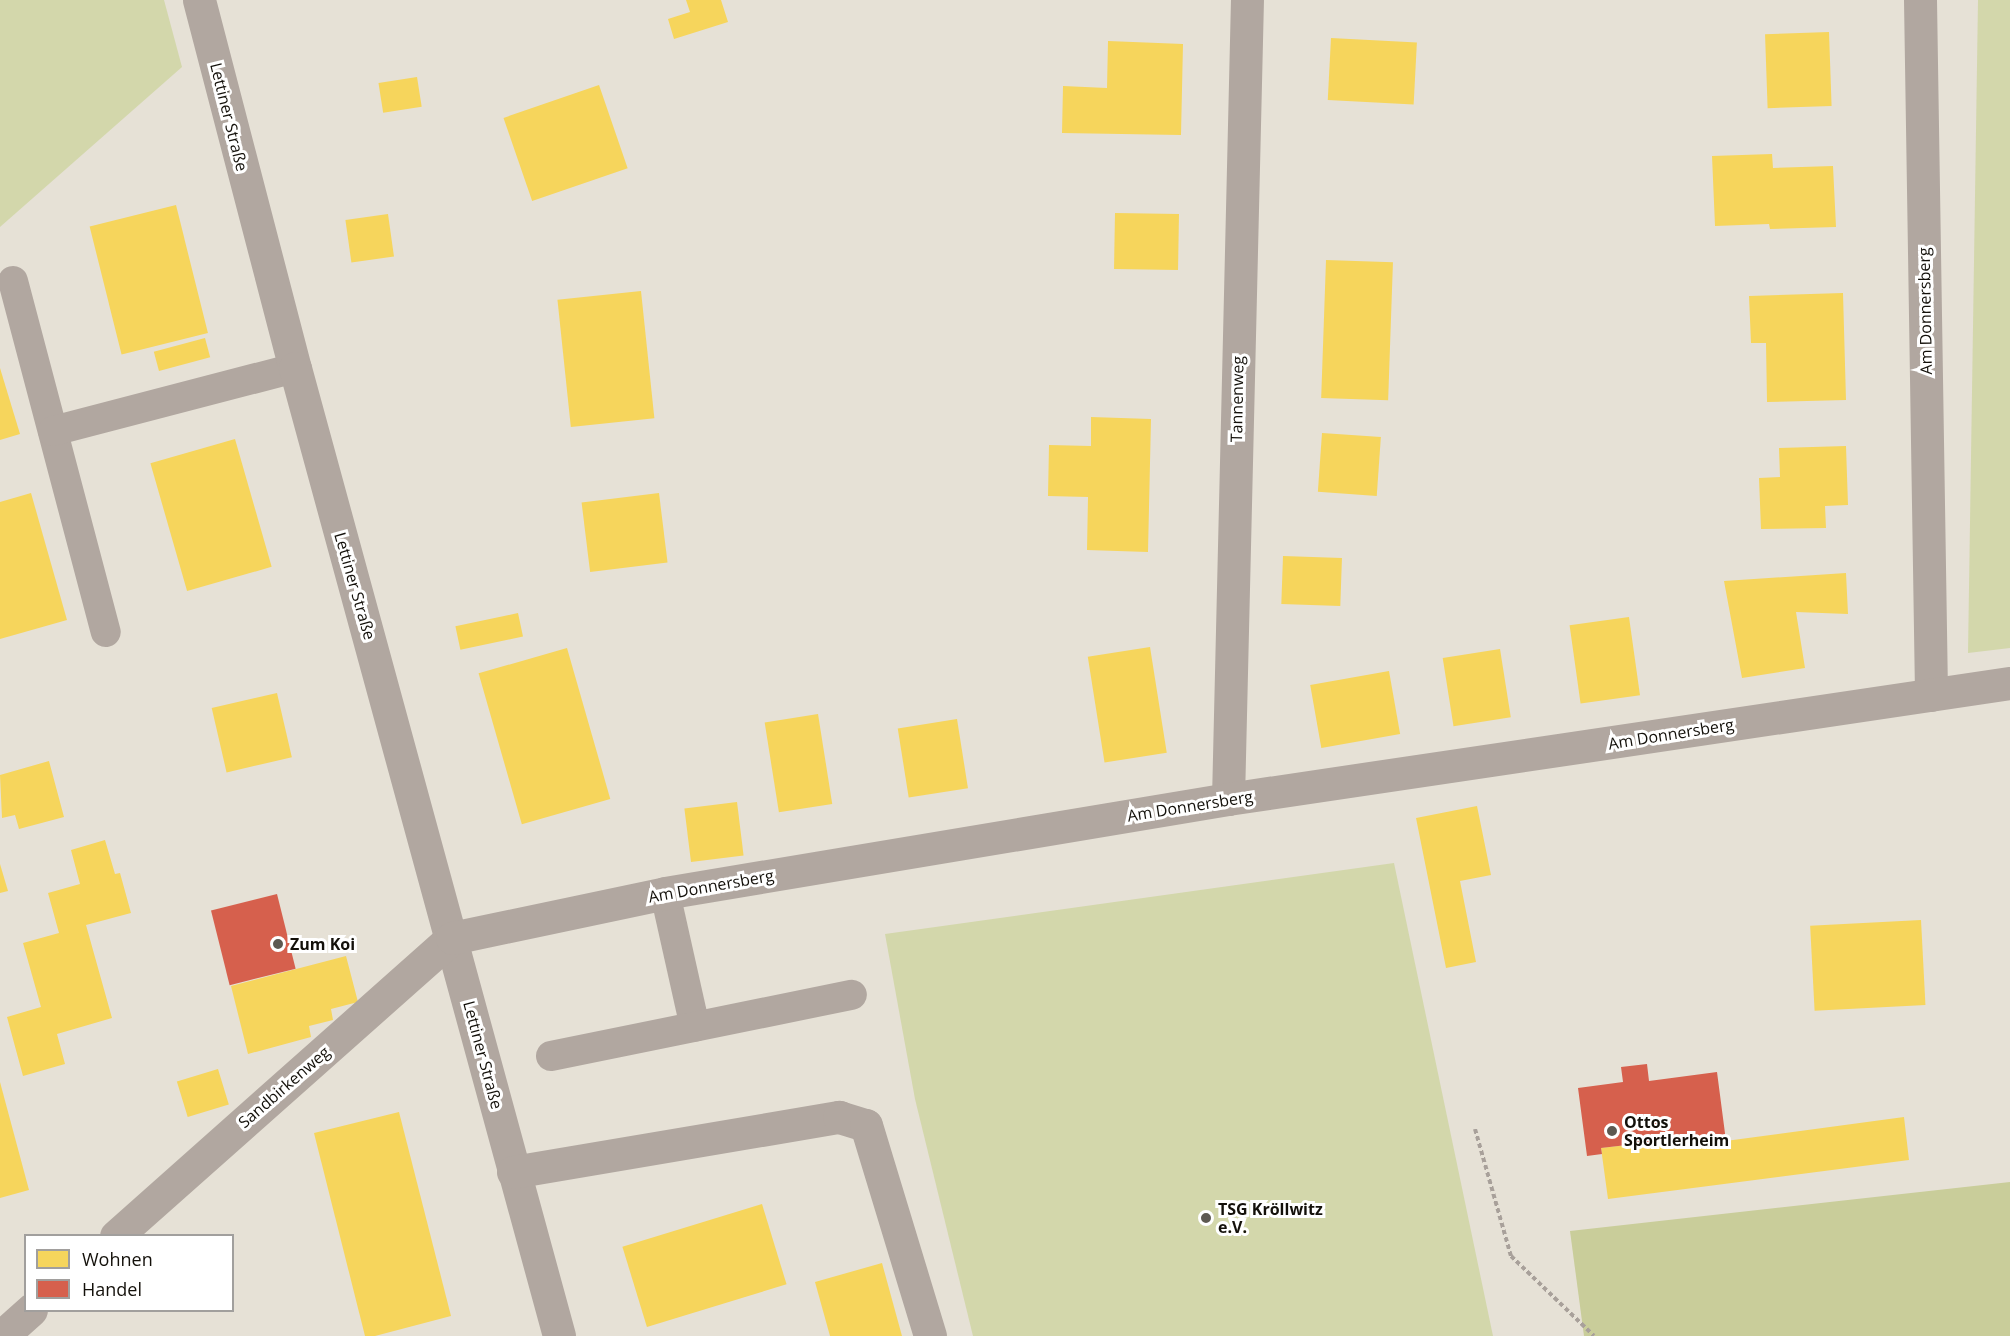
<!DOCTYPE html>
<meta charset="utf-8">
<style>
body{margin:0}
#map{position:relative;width:2010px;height:1336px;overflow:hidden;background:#e6e1d6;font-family:"Open Sans",sans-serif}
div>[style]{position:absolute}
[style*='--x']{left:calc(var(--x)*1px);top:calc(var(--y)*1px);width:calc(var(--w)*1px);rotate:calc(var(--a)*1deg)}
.green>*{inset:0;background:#d3d7ab}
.forest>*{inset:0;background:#c9cd9a}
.homes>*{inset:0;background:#f6d55c;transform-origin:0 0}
.shops>*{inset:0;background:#d6604d;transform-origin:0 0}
.path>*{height:4px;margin-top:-2px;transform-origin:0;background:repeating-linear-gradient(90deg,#a8a09a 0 4.5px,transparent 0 7.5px)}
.service>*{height:30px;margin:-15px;padding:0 15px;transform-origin:15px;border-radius:15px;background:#b1a7a0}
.minor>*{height:33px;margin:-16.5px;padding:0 16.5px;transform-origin:16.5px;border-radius:16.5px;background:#b1a7a0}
.dots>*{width:16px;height:16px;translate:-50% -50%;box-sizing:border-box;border:3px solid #fff;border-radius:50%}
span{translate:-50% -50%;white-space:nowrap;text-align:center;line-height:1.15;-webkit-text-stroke:6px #fff;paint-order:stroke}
.street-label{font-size:16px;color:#13100a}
.poi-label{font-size:16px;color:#13100a;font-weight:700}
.left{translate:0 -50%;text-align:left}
.legend{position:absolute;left:24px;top:1234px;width:210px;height:78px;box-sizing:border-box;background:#fff;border:2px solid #a19f9d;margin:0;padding:8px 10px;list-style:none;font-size:18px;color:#13100a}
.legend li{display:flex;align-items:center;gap:12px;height:30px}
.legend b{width:30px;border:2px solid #a19f9d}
</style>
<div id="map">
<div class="green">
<i style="clip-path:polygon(0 0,164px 0,182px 67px,0 227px)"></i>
<i style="clip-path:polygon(1978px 0,2010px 0,2010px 648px,1968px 653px)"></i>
<i style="clip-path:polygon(1394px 863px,1493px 1336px,973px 1336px,915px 1099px,885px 934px)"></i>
</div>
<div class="forest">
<i style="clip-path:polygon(2010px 1182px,2010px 1336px,1584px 1336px,1570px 1231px)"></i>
</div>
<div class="homes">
<i style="clip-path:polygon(686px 0,721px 0,728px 22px,674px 39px,668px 19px,690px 12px)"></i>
<i style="left:1829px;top:32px;width:74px;height:64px;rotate:88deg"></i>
<i style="left:1331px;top:38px;width:86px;height:62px;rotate:3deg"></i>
<i style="clip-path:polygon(1108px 41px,1183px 44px,1181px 135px,1062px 133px,1063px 86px,1107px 88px)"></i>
<i style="left:417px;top:77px;width:30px;height:39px;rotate:81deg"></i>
<i style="left:599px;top:85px;width:88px;height:101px;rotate:71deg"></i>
<i style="clip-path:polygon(1772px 154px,1773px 168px,1833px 166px,1836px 227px,1770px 229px,1769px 224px,1715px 226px,1712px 156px)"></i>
<i style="left:176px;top:205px;width:132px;height:89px;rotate:76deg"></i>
<i style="left:1115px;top:213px;width:64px;height:56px;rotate:1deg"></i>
<i style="left:388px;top:214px;width:43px;height:43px;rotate:82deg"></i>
<i style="left:1326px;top:260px;width:67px;height:138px;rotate:2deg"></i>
<i style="left:641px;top:291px;width:128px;height:84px;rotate:84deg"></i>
<i style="clip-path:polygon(1843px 293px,1846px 400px,1767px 402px,1766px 343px,1751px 343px,1749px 296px)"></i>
<i style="left:205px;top:338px;width:20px;height:53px;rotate:75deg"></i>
<i style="clip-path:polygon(0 368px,20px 434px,0 440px)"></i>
<i style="clip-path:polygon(1091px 417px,1151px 419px,1148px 552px,1087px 550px,1088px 497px,1048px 496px,1049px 445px,1091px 446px)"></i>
<i style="left:1322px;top:433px;width:59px;height:59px;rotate:4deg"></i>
<i style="left:235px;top:439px;width:133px;height:88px;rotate:74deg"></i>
<i style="clip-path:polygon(1846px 446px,1848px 505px,1825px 506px,1826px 528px,1761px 529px,1759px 478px,1780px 477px,1779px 448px)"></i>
<i style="clip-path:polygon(31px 493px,67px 620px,0 639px,0 502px)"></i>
<i style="left:659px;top:493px;width:70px;height:78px;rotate:83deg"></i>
<i style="left:1283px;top:556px;width:59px;height:48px;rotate:2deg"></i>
<i style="clip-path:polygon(1846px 573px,1848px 614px,1796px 612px,1805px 668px,1742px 678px,1724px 581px)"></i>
<i style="left:518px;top:613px;width:24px;height:64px;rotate:78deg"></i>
<i style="left:1629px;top:617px;width:79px;height:60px;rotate:82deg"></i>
<i style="left:1150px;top:647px;width:107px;height:63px;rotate:81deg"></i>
<i style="left:567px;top:648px;width:157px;height:92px;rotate:74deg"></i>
<i style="left:1500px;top:649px;width:69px;height:58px;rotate:81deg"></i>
<i style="left:1389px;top:671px;width:64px;height:80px;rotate:80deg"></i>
<i style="left:277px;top:693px;width:66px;height:67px;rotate:77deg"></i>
<i style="left:818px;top:714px;width:91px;height:54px;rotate:81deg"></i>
<i style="left:957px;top:719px;width:70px;height:60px;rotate:81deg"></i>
<i style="clip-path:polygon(49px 761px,64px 817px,19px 829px,15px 815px,2px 818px,0 775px)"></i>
<i style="left:737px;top:802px;width:54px;height:53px;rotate:83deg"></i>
<i style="clip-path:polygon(1477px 806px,1491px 875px,1460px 881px,1476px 962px,1446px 968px,1416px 818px)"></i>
<i style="clip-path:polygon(105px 840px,115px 874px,120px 873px,131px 913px,86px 925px,112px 1018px,57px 1034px,65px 1064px,23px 1076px,7px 1017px,41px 1007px,23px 943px,59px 933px,48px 893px,80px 884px,71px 850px)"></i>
<i style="clip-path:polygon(0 864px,8px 891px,0 893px)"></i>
<i style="left:1921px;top:920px;width:85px;height:111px;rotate:87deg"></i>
<i style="clip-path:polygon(346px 956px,358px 1002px,331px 1009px,333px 1020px,309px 1026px,311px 1037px,248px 1054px,231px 986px)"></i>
<i style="left:218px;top:1069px;width:37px;height:43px;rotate:73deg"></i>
<i style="clip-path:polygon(0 1082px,29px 1190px,0 1198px)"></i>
<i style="clip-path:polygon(399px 1112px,451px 1316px,375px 1336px,365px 1336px,314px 1133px)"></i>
<i style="clip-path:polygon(1904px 1117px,1909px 1160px,1608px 1199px,1601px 1148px,1687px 1138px,1688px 1146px)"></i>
<i style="left:762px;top:1204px;width:84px;height:146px;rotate:73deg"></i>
<i style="clip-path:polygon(882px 1263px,902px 1336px,830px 1336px,815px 1282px)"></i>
</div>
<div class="shops">
<i style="left:277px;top:894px;width:77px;height:68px;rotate:76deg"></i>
<i style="clip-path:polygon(1647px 1064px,1649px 1081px,1717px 1072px,1726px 1141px,1688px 1146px,1687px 1138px,1601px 1148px,1602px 1154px,1587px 1156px,1578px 1088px,1623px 1082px,1621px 1067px)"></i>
</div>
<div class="path">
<i style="--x:1475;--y:1129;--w:132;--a:74.2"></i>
<i style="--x:1511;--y:1256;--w:115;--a:43.9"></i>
</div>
<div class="service">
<i style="--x:13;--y:281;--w:363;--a:75.2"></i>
<i style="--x:53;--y:431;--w:250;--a:-14.6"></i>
<i style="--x:665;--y:893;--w:137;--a:77.4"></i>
<i style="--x:551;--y:1056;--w:307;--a:-11.5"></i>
</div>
<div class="minor">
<i style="--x:199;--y:0;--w:380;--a:75.4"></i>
<i style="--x:295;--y:368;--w:1003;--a:74.74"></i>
<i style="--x:1920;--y:0;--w:695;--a:89.09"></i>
<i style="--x:1228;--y:799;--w:799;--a:-88.64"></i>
<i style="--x:513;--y:1172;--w:331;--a:-9.6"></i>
<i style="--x:839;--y:1117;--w:28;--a:17"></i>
<i style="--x:866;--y:1125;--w:220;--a:73.1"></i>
<i style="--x:116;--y:1236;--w:449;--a:-41.6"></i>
<i style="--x:452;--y:938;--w:218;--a:-11.9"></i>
<i style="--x:665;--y:893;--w:571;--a:-9.48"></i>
<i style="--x:1228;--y:799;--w:791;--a:-8.44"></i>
<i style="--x:2;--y:1336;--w:39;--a:-42"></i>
</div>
<div class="dots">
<i style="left:278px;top:944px;background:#5d5951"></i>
<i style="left:1612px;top:1131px;background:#5d5951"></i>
<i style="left:1206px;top:1218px;background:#5d5951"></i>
</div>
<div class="street-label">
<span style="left:229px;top:117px;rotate:76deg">Lettiner Straße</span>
<span style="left:1925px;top:311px;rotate:-91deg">Am Donnersberg</span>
<span style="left:1237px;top:399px;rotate:-89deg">Tannenweg</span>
<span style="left:355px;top:586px;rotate:74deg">Lettiner Straße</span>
<span style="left:1671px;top:734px;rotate:-9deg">Am Donnersberg</span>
<span style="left:1190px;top:806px;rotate:-9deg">Am Donnersberg</span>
<span style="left:711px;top:886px;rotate:-10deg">Am Donnersberg</span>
<span style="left:483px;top:1055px;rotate:75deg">Lettiner Straße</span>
<span style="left:284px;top:1087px;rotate:-41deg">Sandbirkenweg</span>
</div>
<div class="poi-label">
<span class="left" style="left:290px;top:944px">Zum Koi</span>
<span class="left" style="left:1624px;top:1131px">Ottos<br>Sportlerheim</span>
<span class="left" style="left:1218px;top:1218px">TSG Kröllwitz<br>e.V.</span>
</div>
<ul class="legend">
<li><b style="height:16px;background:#f6d55c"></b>Wohnen</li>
<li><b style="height:16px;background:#d6604d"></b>Handel</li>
</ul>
</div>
